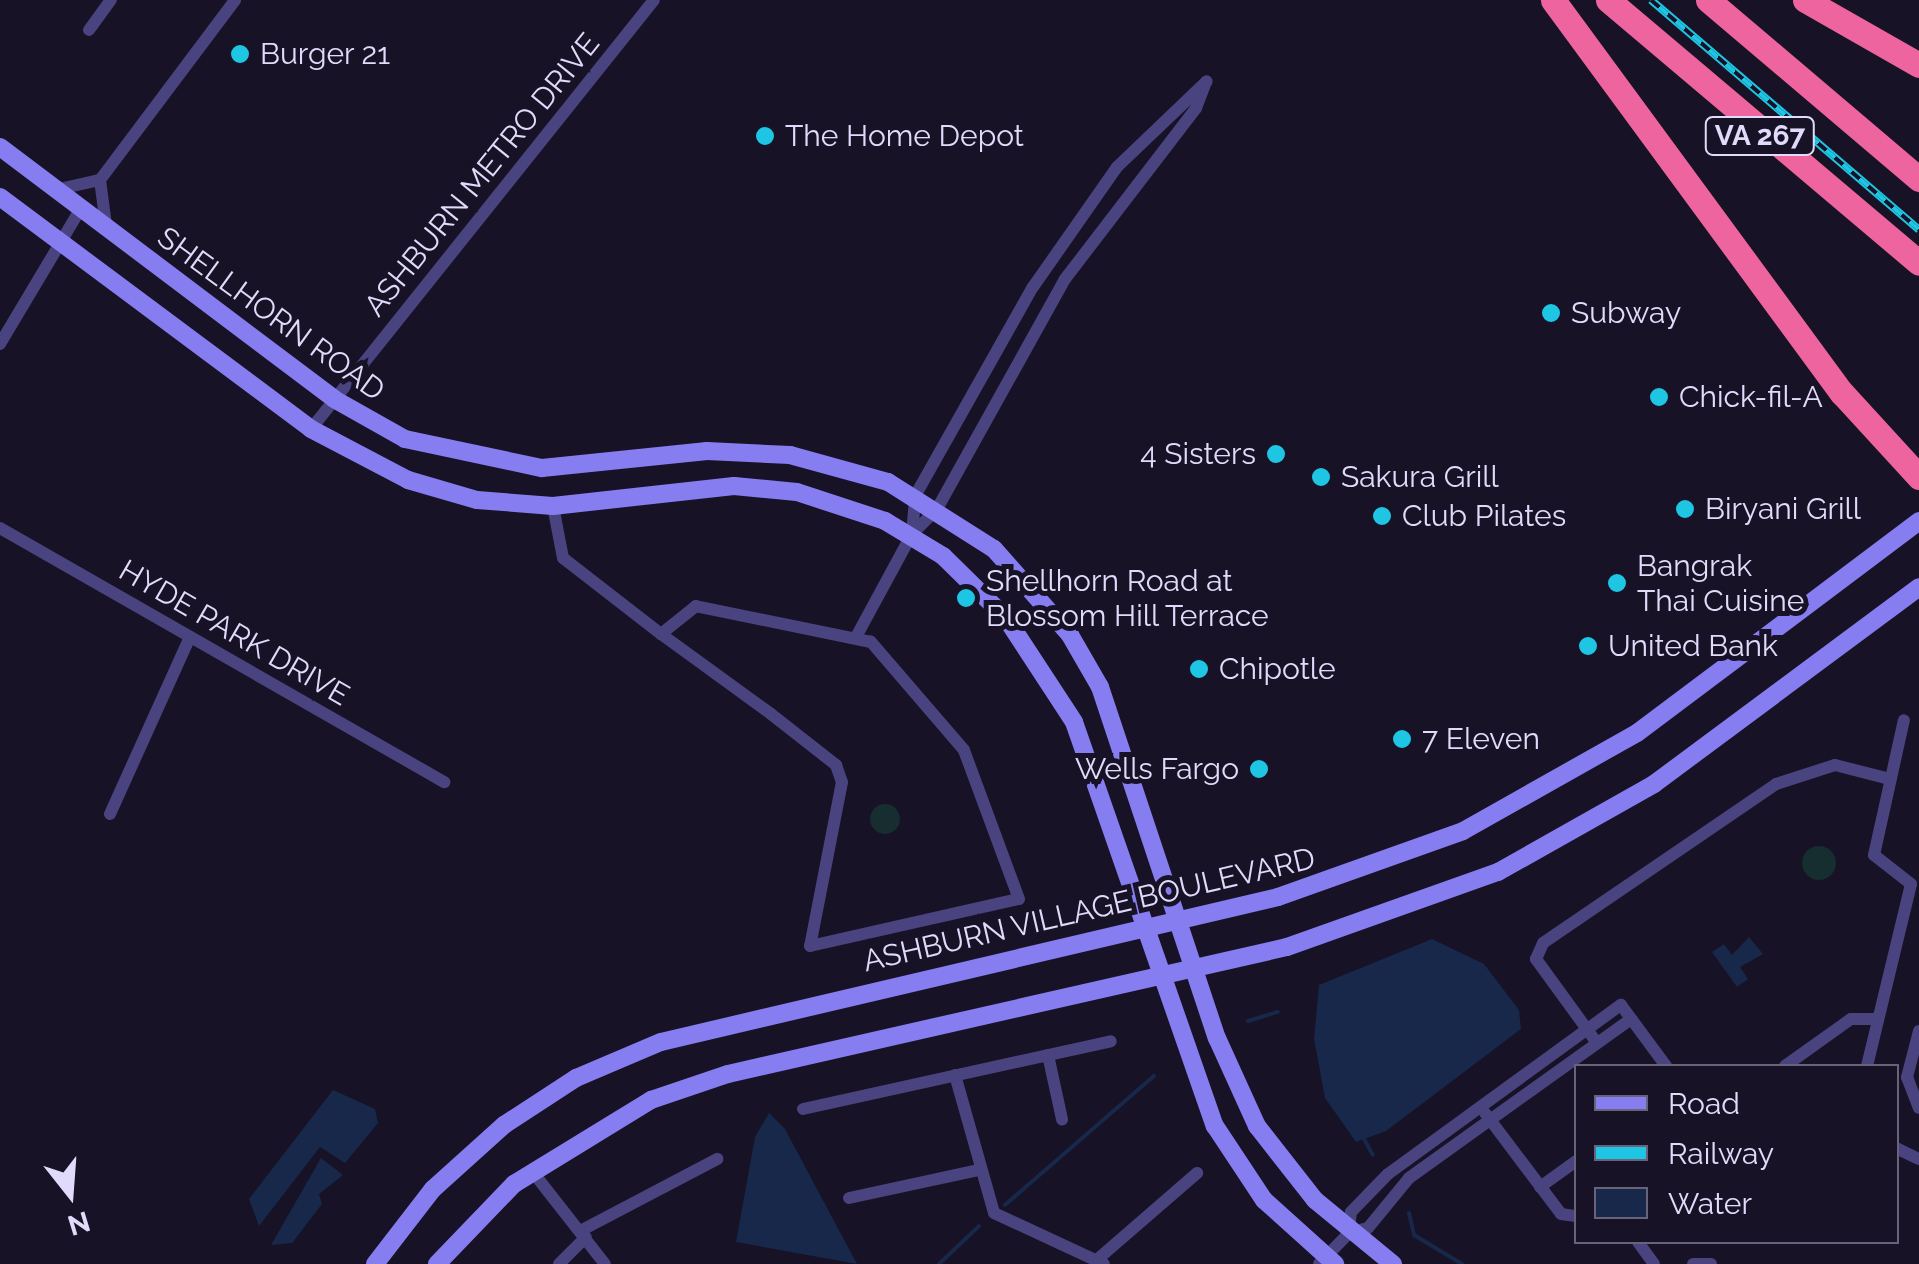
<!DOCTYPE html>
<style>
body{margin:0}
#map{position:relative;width:1919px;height:1264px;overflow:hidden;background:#171226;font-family:Raleway,sans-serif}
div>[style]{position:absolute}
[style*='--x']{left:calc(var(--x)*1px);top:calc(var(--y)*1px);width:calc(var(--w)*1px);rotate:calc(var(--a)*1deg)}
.green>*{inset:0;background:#162e2f}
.round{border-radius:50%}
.water>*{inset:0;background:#17284a}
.stream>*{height:4px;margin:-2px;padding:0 2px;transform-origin:2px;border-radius:2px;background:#17284a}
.street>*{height:12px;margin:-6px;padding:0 6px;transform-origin:6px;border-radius:6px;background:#49437f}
.secondary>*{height:18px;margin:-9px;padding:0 9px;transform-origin:9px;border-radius:9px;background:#867df0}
.highway>*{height:25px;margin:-12.5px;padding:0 12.5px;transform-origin:12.5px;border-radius:12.5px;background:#ed649e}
.rail>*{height:8px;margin-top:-4px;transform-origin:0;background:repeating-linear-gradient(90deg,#171226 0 11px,#1ec6e4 0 22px);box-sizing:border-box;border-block:2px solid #1ec6e4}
.dots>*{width:28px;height:28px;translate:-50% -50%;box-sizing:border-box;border:5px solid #171226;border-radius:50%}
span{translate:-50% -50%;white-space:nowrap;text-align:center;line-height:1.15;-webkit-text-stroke:10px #171226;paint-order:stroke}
.shield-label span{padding:2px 8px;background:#171226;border:2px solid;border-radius:8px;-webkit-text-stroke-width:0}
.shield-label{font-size:28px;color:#e1dbfb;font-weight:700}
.poi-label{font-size:30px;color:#e1dbfb}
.left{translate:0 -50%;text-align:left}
.right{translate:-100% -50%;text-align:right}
.street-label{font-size:30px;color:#e1dbfb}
.legend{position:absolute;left:1574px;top:1064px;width:325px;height:180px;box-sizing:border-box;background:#171226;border:2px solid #68627b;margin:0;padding:12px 18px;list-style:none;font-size:30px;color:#e1dbfb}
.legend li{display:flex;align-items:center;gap:20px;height:50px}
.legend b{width:50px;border:2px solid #68627b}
.north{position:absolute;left:20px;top:1144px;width:100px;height:100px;-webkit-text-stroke:8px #171226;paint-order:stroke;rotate:163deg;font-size:28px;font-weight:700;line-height:40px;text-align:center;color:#e1dbfb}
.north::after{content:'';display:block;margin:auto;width:35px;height:45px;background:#e1dbfb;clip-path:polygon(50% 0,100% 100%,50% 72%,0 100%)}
</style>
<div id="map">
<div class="green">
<i class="round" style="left:870px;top:804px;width:30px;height:30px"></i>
<i class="round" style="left:1802px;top:846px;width:34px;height:34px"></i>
</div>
<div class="water">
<i style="clip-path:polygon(1749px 937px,1763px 954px,1740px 967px,1748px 979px,1737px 987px,1712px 952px,1724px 944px,1732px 955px)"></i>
<i style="clip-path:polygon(1432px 939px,1484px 964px,1519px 1010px,1521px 1029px,1386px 1131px,1356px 1142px,1325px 1098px,1314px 1039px,1319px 985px)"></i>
<i style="clip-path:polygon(333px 1090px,375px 1109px,378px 1123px,345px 1163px,320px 1147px,259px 1226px,249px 1199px)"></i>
<i style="clip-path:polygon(769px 1113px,785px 1129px,857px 1264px,736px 1242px,755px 1137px)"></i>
<i style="clip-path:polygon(321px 1158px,343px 1175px,319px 1194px,322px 1204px,292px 1243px,271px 1245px)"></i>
</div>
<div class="stream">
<i style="--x:1248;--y:1021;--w:31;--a:-17"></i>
<i style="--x:1364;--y:1139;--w:18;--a:61"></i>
<i style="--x:1005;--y:1205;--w:197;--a:-40.9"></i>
<i style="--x:1409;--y:1213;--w:23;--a:77"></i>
<i style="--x:1414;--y:1235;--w:56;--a:31.1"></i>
<i style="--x:939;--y:1264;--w:55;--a:-43.5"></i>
</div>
<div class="street">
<i style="--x:89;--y:30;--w:37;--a:-54"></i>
<i style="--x:100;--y:180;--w:45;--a:82.4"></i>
<i style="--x:59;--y:189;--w:42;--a:-12.4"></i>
<i style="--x:100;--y:180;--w:225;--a:-53.1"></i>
<i style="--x:0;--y:344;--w:158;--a:-59.2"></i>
<i style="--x:311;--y:429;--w:549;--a:-51.36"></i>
<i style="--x:553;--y:506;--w:53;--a:79.1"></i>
<i style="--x:563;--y:558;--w:124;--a:37.8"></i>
<i style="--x:661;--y:634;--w:136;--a:36"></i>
<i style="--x:771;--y:714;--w:83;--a:38.1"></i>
<i style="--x:836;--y:765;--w:18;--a:71"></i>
<i style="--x:842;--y:782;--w:167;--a:101"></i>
<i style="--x:810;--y:946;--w:214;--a:-12.7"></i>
<i style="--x:1019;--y:899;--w:159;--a:-110.3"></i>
<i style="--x:964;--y:750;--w:143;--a:-130.7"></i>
<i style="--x:871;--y:642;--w:179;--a:-168.4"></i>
<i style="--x:696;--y:606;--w:45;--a:141.3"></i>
<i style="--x:0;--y:528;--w:512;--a:29.77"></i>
<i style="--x:912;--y:534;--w:35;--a:-45"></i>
<i style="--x:937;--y:509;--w:263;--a:-60.9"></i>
<i style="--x:1065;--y:279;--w:215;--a:-52.5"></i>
<i style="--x:1196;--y:108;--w:28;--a:-69"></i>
<i style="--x:856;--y:637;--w:117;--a:-61.5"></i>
<i style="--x:912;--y:534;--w:38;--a:-85"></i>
<i style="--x:915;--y:496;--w:240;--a:-60.6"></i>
<i style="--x:1033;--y:287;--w:146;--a:-55"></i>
<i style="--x:1117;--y:167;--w:124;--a:-43.7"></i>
<i style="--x:110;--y:814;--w:194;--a:-65.7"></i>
<i style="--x:1919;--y:1031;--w:48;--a:104.6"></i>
<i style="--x:1907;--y:1077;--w:33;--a:69"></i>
<i style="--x:1597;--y:1043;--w:104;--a:-126"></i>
<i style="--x:1536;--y:959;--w:17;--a:-66"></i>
<i style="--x:1543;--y:943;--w:282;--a:-34.3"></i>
<i style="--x:1776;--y:784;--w:62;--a:-17.9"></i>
<i style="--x:1835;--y:765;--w:57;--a:14.3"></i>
<i style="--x:1048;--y:1055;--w:66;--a:77.7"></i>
<i style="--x:1785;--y:1066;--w:81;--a:-35.5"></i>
<i style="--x:1851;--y:1019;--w:27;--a:0"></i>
<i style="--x:1867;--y:1066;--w:187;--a:-76.4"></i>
<i style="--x:1911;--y:884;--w:47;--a:-141.9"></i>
<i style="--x:1874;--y:855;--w:138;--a:-77.5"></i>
<i style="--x:955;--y:1075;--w:143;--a:74.2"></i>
<i style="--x:994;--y:1213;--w:121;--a:24.9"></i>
<i style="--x:803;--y:1109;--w:315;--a:-12.4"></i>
<i style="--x:1485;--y:1113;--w:126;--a:53"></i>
<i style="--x:1561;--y:1214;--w:15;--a:8"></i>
<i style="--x:1896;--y:1148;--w:25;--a:26"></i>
<i style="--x:532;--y:1171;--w:118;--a:51.9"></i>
<i style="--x:1540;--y:1187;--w:44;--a:-35.8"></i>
<i style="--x:849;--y:1198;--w:132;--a:-12.2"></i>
<i style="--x:582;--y:1230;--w:153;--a:-27.7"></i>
<i style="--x:1349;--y:1230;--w:18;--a:-84"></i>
<i style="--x:1351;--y:1212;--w:53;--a:-45.8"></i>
<i style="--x:1388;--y:1174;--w:288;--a:-36"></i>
<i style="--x:1621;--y:1005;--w:76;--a:53.6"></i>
<i style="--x:1352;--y:1232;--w:16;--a:-14"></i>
<i style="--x:1368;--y:1228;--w:65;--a:-50.6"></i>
<i style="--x:1409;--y:1178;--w:273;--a:-35.6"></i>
<i style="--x:1638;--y:1242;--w:27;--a:54"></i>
<i style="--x:1099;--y:1258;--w:130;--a:-40.9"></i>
<i style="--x:559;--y:1264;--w:38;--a:-45"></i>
<i style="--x:1319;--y:1264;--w:43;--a:-45.9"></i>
<i style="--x:1693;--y:1264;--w:18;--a:0"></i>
</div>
<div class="secondary">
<i style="--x:0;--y:147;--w:418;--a:37"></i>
<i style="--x:334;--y:399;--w:81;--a:29.4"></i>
<i style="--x:405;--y:439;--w:140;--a:12"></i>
<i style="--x:542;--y:468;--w:166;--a:-5.9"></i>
<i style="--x:707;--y:451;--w:83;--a:2.8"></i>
<i style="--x:790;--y:455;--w:102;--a:15.4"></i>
<i style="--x:888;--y:482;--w:125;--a:32.3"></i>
<i style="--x:994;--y:549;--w:115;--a:48.5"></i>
<i style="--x:1070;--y:635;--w:60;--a:60"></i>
<i style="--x:1100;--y:687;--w:370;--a:71.6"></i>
<i style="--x:1217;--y:1038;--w:97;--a:65.6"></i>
<i style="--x:1257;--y:1126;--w:94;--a:51.9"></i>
<i style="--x:1315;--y:1200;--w:101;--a:39.4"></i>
<i style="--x:0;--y:197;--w:388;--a:36.7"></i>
<i style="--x:311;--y:429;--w:110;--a:27.7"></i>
<i style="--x:408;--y:480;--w:72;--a:16.2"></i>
<i style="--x:477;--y:500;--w:76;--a:4.5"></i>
<i style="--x:553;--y:506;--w:182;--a:-6.3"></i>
<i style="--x:734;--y:486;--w:63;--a:5.4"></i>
<i style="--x:797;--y:492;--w:93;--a:18.2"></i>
<i style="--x:885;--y:521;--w:68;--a:31.1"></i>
<i style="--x:943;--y:556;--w:88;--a:44.5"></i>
<i style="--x:1006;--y:618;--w:124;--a:56.8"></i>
<i style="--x:1074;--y:722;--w:428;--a:70.8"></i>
<i style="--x:1215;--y:1126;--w:89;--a:56.5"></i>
<i style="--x:1264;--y:1200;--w:96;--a:42"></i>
<i style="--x:375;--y:1264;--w:95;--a:-52.3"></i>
<i style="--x:433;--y:1189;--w:96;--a:-42"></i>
<i style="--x:504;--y:1125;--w:86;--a:-33.1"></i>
<i style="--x:576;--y:1078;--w:92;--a:-23"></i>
<i style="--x:661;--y:1042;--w:634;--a:-13.22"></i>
<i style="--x:1278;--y:897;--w:196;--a:-19.6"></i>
<i style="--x:1463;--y:831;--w:200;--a:-29.4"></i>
<i style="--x:1637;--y:733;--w:353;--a:-36.9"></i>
<i style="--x:437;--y:1264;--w:111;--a:-46.1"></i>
<i style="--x:514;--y:1184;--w:161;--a:-31.5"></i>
<i style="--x:651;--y:1100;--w:81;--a:-18.7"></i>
<i style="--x:728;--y:1074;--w:573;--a:-12.8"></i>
<i style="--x:1287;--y:947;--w:224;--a:-19.6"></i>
<i style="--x:1498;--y:872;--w:179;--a:-29.4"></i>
<i style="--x:1654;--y:784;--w:330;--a:-36.6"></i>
</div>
<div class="highway">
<i style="--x:1553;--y:0;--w:488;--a:53.7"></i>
<i style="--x:1842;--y:393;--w:114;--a:47.5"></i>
<i style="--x:1608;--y:0;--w:407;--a:40.2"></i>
<i style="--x:1708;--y:0;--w:277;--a:40.3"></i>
<i style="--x:1805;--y:0;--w:131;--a:29.7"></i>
</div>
<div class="rail">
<i style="--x:1651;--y:0;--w:353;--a:40.6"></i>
</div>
<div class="dots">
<i style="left:240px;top:54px;background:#1ec6e4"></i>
<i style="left:765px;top:136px;background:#1ec6e4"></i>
<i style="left:1551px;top:313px;background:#1ec6e4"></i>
<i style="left:1659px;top:397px;background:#1ec6e4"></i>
<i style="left:1276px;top:454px;background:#1ec6e4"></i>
<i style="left:1321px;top:477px;background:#1ec6e4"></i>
<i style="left:1685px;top:509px;background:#1ec6e4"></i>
<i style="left:1382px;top:516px;background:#1ec6e4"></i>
<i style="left:1617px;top:583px;background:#1ec6e4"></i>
<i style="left:966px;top:598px;background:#1ec6e4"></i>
<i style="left:1588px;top:646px;background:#1ec6e4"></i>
<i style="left:1199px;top:669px;background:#1ec6e4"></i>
<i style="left:1402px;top:739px;background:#1ec6e4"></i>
<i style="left:1259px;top:769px;background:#1ec6e4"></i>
</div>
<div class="shield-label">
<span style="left:1760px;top:136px">VA 267</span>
</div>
<div class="poi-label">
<span class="left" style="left:260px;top:54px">Burger 21</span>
<span class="left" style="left:785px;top:136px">The Home Depot</span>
<span class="left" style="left:1571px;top:313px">Subway</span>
<span class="left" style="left:1679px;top:397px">Chick-fil-A</span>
<span class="right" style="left:1256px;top:454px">4 Sisters</span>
<span class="left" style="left:1341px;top:477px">Sakura Grill</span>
<span class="left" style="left:1705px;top:509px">Biryani Grill</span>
<span class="left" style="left:1402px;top:516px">Club Pilates</span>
<span class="left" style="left:1637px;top:583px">Bangrak<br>Thai Cuisine</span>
<span class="left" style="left:986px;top:598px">Shellhorn Road at<br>Blossom Hill Terrace</span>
<span class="left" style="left:1608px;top:646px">United Bank</span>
<span class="left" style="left:1219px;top:669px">Chipotle</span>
<span class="left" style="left:1422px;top:739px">7 Eleven</span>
<span class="right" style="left:1239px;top:769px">Wells Fargo</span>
</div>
<div class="street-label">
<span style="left:482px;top:175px;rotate:-51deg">ASHBURN METRO DRIVE</span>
<span style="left:271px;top:314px;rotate:36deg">SHELLHORN ROAD</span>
<span style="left:234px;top:633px;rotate:30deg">HYDE PARK DRIVE</span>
<span style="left:1089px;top:910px;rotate:-13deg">ASHBURN VILLAGE BOULEVARD</span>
</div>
<ul class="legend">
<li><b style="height:12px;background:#867df0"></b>Road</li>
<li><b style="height:12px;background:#1ec6e4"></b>Railway</li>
<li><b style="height:28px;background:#17284a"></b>Water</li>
</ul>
<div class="north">N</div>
</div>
